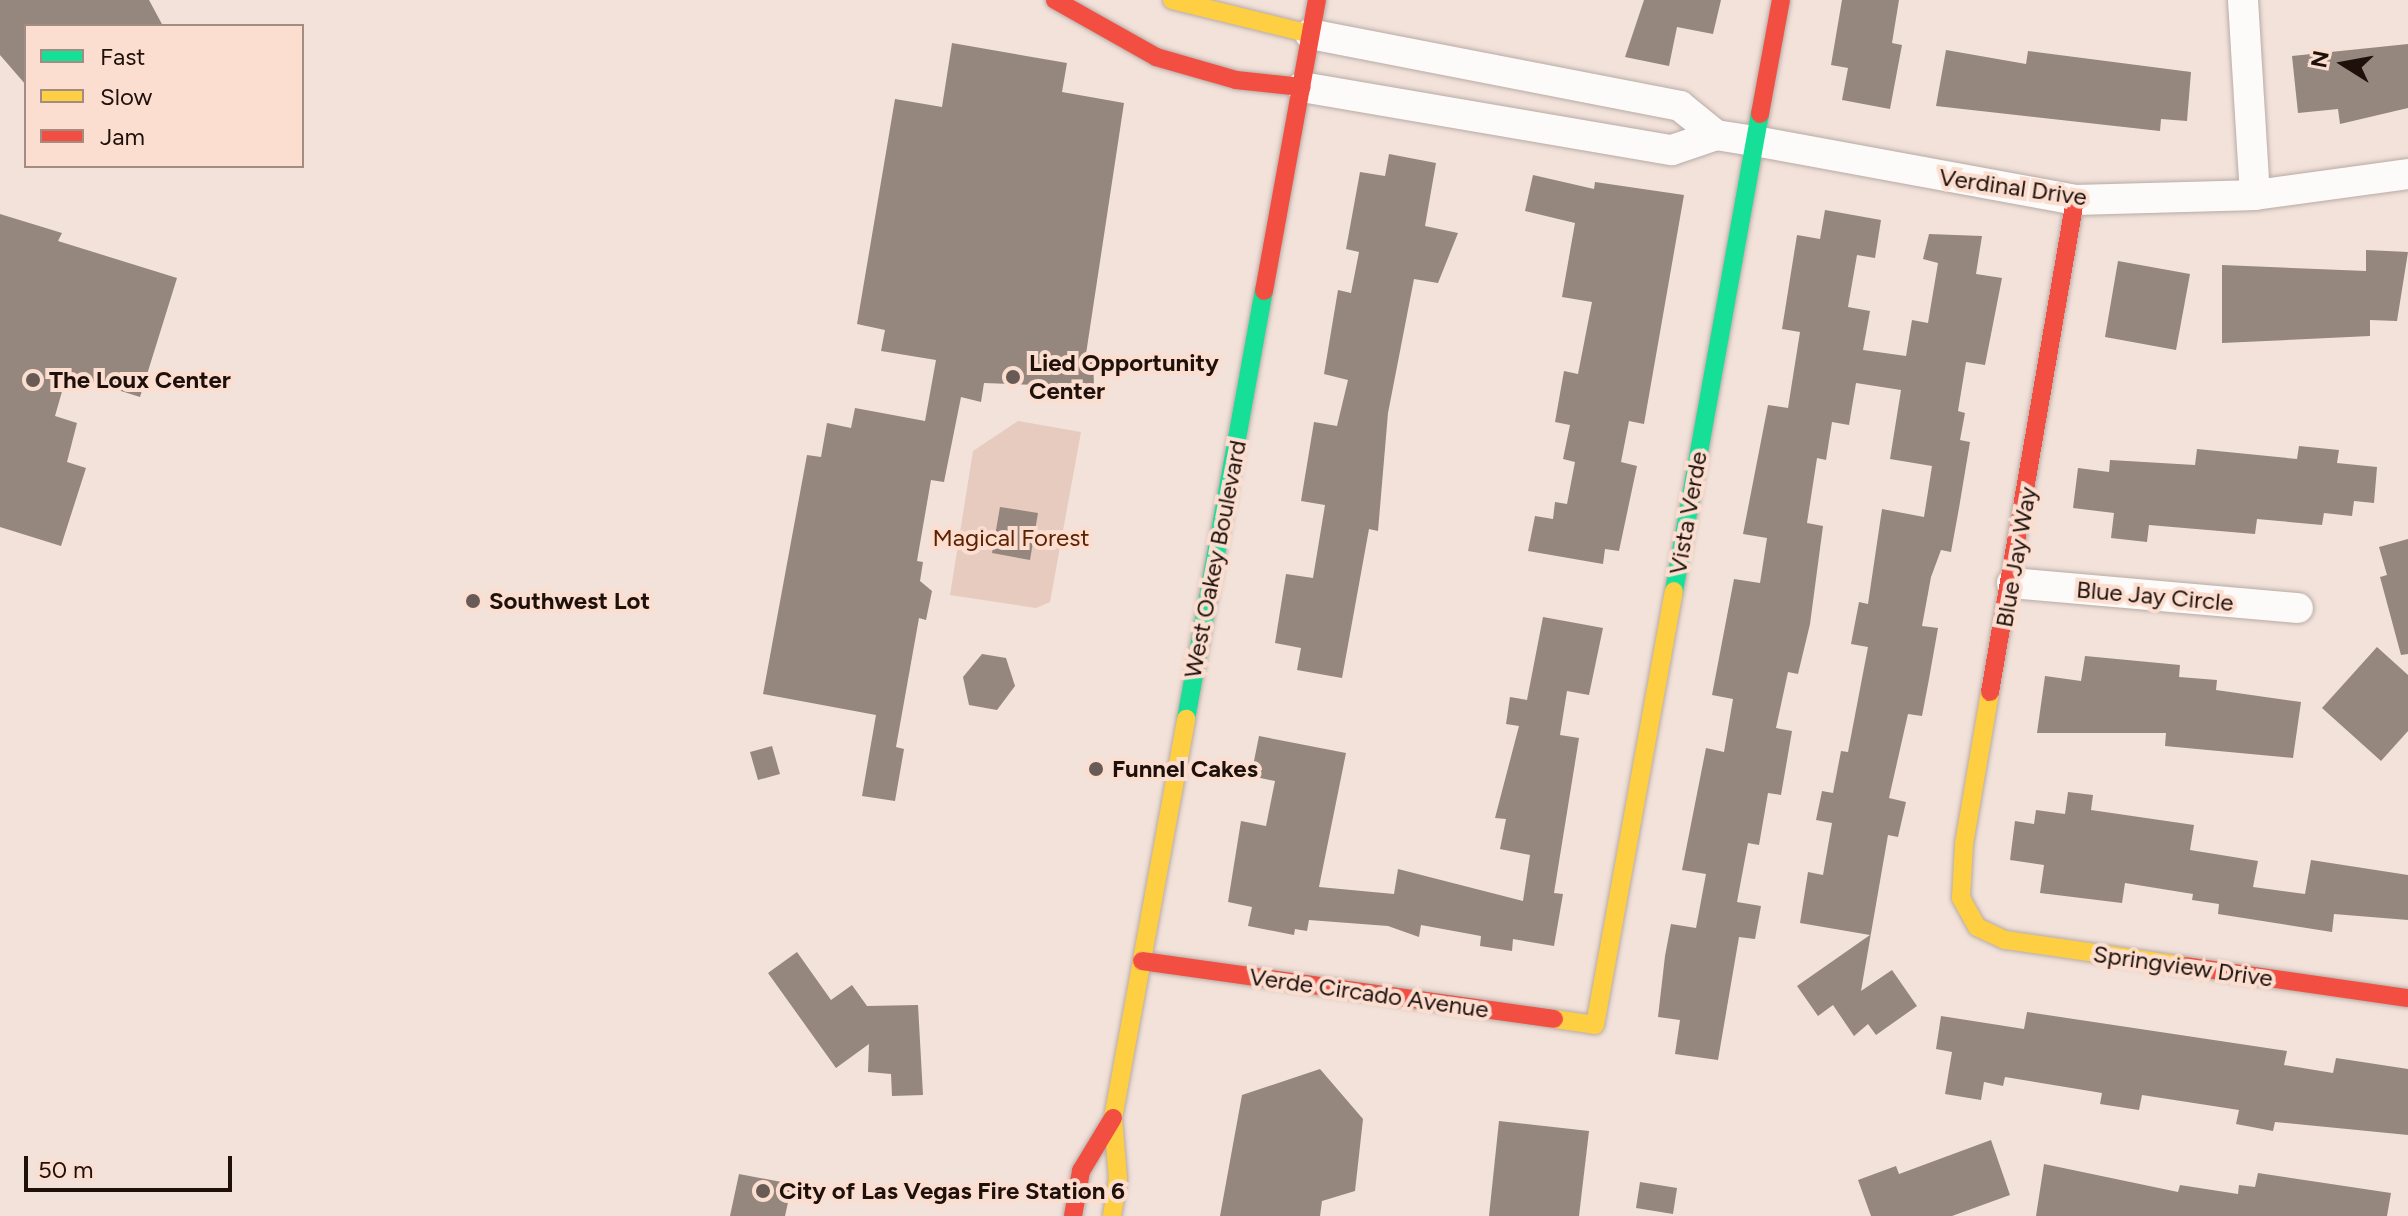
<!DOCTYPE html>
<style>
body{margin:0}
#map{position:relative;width:2408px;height:1216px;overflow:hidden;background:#f2e2da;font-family:Figtree,sans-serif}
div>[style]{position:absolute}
.green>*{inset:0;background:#e7cbbe}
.building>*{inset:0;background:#95867e}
.roads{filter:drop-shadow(0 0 2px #b8aba5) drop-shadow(0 0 2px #b8aba5)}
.street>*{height:30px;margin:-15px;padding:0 15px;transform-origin:15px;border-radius:15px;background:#fdfbf9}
.fast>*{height:18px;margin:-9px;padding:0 9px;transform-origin:9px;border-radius:9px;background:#16e098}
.slow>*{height:18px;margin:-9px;padding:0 9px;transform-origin:9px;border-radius:9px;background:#ffcf43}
.jam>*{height:18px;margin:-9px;padding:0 9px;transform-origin:9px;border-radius:9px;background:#f24e42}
.dots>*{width:22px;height:22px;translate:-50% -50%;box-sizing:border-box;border:4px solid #fcded0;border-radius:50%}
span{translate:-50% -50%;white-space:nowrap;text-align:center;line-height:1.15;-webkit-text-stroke:8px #fcded0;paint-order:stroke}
.street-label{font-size:24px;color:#1e110c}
.poi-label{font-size:24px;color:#1e110c;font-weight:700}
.left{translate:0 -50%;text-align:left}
.park-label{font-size:24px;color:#5d2100}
.legend{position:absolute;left:24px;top:24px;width:280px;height:144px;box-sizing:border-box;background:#fcded0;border:2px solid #a38c82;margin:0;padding:10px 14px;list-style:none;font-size:24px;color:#1e110c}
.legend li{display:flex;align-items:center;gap:16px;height:40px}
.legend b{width:40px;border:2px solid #a38c82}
.north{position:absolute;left:2304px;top:24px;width:80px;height:80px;-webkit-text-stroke:6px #fcded0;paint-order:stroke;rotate:281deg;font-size:22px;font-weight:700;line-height:32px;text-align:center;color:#1e110c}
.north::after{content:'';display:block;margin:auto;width:28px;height:36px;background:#1e110c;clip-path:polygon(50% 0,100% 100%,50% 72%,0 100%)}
.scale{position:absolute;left:24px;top:1156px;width:208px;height:36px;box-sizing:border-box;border:4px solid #1e110c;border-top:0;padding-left:10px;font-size:24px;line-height:28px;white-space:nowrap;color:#1e110c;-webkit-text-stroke:6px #fcded0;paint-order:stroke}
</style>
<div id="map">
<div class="green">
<div style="clip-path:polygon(1018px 421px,1081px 432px,1050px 602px,1036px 608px,950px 595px,973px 451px)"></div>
</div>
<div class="building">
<div style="clip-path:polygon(0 0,149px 0,163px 26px,26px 26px,26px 85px,0 55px)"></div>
<div style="clip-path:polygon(1644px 0,1721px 0,1713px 34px,1677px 27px,1669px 66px,1625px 57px)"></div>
<div style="clip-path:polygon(1842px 0,1899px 0,1892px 43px,1902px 45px,1890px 109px,1842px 100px,1848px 68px,1831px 65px)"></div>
<div style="clip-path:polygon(952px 43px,1067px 63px,1062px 92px,1124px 103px,1086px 354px,1093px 354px,1094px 387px,984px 383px,981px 402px,961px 397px,944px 482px,931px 480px,917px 561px,923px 562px,920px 581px,932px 591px,926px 620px,919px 618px,896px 747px,904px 749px,895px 801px,862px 796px,876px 715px,763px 694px,807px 455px,821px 457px,827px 423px,851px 428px,855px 408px,925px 421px,936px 360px,881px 351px,885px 330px,857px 324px,895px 99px,942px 107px)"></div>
<div style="clip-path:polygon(2408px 44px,2408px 108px,2340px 124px,2338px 109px,2298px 113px,2292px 56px)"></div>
<div style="clip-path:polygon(1946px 50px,2026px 64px,2028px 51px,2191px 72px,2187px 121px,2161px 119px,2160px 131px,1936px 106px)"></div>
<div style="clip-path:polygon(1389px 154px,1436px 163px,1425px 226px,1458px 233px,1438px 283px,1414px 279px,1388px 413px,1378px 531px,1369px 529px,1342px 678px,1297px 670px,1301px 648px,1275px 643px,1286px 574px,1313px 578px,1325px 505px,1301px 501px,1314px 422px,1337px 426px,1348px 380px,1324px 374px,1338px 290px,1351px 293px,1359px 252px,1346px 249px,1360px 172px,1385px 176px)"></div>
<div style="clip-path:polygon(1533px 175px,1594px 189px,1595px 182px,1684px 195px,1644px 424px,1629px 421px,1621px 462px,1637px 466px,1619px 551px,1605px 549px,1603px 564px,1528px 551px,1535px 516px,1553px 519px,1555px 502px,1567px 504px,1575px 462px,1563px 459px,1570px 425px,1555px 422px,1564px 371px,1578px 374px,1592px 302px,1562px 297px,1575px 223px,1525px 211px)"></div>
<div style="clip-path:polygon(1825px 210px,1881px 220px,1875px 258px,1857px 255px,1848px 307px,1870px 311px,1863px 350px,1906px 356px,1912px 320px,1928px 323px,1938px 263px,1923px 259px,1929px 234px,1982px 236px,1976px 274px,2002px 278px,1985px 365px,1966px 362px,1958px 411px,1965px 413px,1960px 440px,1970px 442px,1959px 508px,1951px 552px,1941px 550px,1931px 577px,1922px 626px,1938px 628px,1929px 679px,1922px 716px,1908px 714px,1889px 798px,1906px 802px,1898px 837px,1888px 835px,1861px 991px,1892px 970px,1917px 1006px,1876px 1035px,1868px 1024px,1854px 1036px,1833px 1005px,1818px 1016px,1797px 986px,1870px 935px,1800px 923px,1808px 872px,1823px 875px,1832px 823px,1816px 820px,1822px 791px,1833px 793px,1841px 751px,1848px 752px,1868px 647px,1851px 644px,1859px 602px,1868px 604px,1882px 509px,1924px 517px,1932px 466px,1890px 459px,1901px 390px,1856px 383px,1849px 425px,1832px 422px,1826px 460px,1817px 458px,1807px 523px,1823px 526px,1810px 624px,1798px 674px,1788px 672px,1776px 728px,1792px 731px,1781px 795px,1768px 793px,1759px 845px,1748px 843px,1737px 902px,1761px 906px,1755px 939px,1739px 937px,1718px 1060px,1675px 1054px,1680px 1020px,1658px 1017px,1665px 956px,1671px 924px,1696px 928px,1706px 874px,1682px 870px,1706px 748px,1724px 752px,1733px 699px,1712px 695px,1734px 579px,1760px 583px,1767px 538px,1743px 534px,1768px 405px,1788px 408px,1800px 332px,1782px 329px,1797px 235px,1820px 239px)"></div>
<div style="clip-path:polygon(0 214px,62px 233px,58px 241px,177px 278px,140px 397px,67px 374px,55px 416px,77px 423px,67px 462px,86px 468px,61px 546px,0 527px)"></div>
<div style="clip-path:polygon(2366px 250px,2408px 252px,2397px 321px,2370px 320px,2370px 336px,2222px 343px,2222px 265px,2366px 271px)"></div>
<div style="clip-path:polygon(2118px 261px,2190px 274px,2176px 350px,2105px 337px)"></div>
<div style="clip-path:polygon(2299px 446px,2339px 450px,2337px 463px,2377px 467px,2374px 503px,2354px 501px,2352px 516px,2324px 513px,2322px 525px,2257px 519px,2255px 534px,2149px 525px,2147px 542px,2111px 538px,2114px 513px,2073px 508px,2078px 468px,2109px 472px,2110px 460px,2195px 465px,2197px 449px,2297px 459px)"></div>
<div style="clip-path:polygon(1000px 507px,1038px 513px,1030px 560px,992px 553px)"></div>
<div style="clip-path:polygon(2408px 539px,2408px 654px,2401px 655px,2380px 577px,2387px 575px,2379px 547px)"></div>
<div style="clip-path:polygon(1543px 617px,1603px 628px,1589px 695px,1567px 691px,1560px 735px,1579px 738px,1554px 893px,1563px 894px,1554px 946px,1513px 939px,1512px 951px,1480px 946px,1481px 936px,1421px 925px,1419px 937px,1388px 926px,1309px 920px,1307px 931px,1295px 929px,1294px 935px,1248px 926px,1252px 907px,1228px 902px,1241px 821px,1266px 826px,1275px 781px,1251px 776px,1259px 736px,1346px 753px,1319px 887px,1394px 894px,1398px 869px,1523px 901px,1530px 855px,1500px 849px,1506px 819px,1495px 818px,1519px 726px,1506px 724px,1510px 697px,1527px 700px)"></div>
<div style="clip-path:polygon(2377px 647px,2408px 675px,2408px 731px,2381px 761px,2322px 708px)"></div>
<div style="clip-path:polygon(982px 654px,1006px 658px,1015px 686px,997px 710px,969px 705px,963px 677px)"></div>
<div style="clip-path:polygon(2085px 656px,2180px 665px,2179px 677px,2217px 680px,2216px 690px,2301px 702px,2293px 758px,2165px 746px,2166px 733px,2037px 733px,2045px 676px,2081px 681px)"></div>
<div style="clip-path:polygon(772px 746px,780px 774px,758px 780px,750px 752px)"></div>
<div style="clip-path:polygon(2068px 792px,2093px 795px,2091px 810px,2194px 825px,2190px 850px,2258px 861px,2253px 887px,2305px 894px,2311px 860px,2408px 875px,2408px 920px,2334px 914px,2332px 932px,2218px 914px,2219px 904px,2192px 900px,2193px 894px,2125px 883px,2122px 903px,2040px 893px,2044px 865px,2010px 860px,2015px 821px,2034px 824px,2036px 810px,2065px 814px)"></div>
<div style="clip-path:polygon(797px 952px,831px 1000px,852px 985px,867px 1006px,918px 1005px,923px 1095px,892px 1096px,891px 1074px,868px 1072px,869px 1044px,836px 1068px,768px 973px)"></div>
<div style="clip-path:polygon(2027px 1012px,2287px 1051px,2284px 1065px,2333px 1073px,2336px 1058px,2408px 1069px,2408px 1135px,2275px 1122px,2273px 1131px,2236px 1124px,2239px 1110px,2142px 1095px,2139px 1110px,2100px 1104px,2102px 1093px,2005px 1077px,2003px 1086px,1984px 1082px,1981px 1100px,1945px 1094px,1952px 1052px,1936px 1049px,1941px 1016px,2024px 1029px)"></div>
<div style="clip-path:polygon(1320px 1069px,1363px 1119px,1355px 1191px,1322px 1201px,1320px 1216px,1220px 1216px,1242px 1095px)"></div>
<div style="clip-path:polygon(1499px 1121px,1589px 1131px,1579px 1216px,1489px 1216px)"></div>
<div style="clip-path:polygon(1991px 1140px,2010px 1195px,1952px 1216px,1871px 1216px,1858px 1180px,1896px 1166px,1899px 1174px)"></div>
<div style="clip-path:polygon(2044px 1164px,2178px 1192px,2180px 1185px,2238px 1194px,2239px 1185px,2255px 1187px,2258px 1173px,2391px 1193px,2387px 1216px,2036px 1216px)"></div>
<div style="clip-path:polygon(739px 1174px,792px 1184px,785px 1216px,730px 1216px)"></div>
<div style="clip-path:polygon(1640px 1182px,1677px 1188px,1673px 1214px,1636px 1208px)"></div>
</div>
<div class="roads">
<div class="street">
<div style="left:2243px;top:0;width:195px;rotate:86.5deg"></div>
<div style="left:1310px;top:34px;width:377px;rotate:11deg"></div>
<div style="left:1680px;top:106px;width:46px;rotate:38.9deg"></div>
<div style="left:1302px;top:87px;width:375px;rotate:9.7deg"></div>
<div style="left:1672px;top:150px;width:46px;rotate:-18.8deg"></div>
<div style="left:1716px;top:135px;width:39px;rotate:9deg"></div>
<div style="left:1755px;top:141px;width:325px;rotate:10.4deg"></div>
<div style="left:2075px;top:200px;width:180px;rotate:-1.6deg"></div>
<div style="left:2255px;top:195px;width:154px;rotate:-7.8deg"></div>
<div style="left:2012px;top:583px;width:287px;rotate:5deg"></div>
</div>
<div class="fast">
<div style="left:1674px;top:591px;width:485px;rotate:-79.8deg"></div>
<div style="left:1186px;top:719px;width:435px;rotate:-79.7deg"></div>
</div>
<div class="slow">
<div style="left:1172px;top:0;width:142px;rotate:13.8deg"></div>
<div style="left:1990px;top:692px;width:154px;rotate:99.7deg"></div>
<div style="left:1964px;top:844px;width:54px;rotate:93.2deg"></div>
<div style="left:1961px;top:898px;width:33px;rotate:61deg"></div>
<div style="left:1977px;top:927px;width:31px;rotate:25deg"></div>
<div style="left:2005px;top:940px;width:182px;rotate:8.2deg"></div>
<div style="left:1554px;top:1019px;width:41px;rotate:8.3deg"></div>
<div style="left:1595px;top:1025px;width:441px;rotate:-79.7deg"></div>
<div style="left:1112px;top:1216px;width:37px;rotate:-81deg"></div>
<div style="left:1118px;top:1179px;width:61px;rotate:-94.7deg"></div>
<div style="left:1113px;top:1118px;width:406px;rotate:-79.6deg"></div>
</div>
<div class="jam">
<div style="left:1055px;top:0;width:116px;rotate:29.4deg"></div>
<div style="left:1156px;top:57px;width:83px;rotate:16deg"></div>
<div style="left:1236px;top:80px;width:66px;rotate:6.1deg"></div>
<div style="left:1760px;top:114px;width:116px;rotate:-79.6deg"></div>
<div style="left:1264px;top:291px;width:296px;rotate:-79.7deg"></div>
<div style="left:1990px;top:692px;width:499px;rotate:-80.2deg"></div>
<div style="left:1142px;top:961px;width:416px;rotate:8deg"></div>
<div style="left:2185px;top:966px;width:225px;rotate:8.2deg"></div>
<div style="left:1073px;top:1216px;width:46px;rotate:-79.9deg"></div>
<div style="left:1081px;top:1171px;width:62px;rotate:-58.9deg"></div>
</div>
</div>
<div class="dots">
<div style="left:1013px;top:377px;background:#685a54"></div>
<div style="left:33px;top:380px;background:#685a54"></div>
<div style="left:473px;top:601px;background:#685a54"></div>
<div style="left:1096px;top:769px;background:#685a54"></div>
<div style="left:763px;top:1191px;background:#685a54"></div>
</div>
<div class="street-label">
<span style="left:2013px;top:187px;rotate:8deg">Verdinal Drive</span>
<span style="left:1688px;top:513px;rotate:-80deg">Vista Verde</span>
<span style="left:2016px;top:557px;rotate:-80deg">Blue Jay Way</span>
<span style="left:1215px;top:559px;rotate:-79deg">West Oakey Boulevard</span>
<span style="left:2155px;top:596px;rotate:5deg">Blue Jay Circle</span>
<span style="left:2183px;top:966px;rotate:8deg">Springview Drive</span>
<span style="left:1369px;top:993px;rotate:8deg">Verde Circado Avenue</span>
</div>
<div class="poi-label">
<span class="left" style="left:1029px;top:377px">Lied Opportunity<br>Center</span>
<span class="left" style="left:49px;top:380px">The Loux Center</span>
<span class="left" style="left:489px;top:601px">Southwest Lot</span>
<span class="left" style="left:1112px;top:769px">Funnel Cakes</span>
<span class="left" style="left:779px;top:1191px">City of Las Vegas Fire Station 6</span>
</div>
<div class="park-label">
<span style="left:1011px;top:538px">Magical Forest</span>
</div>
<ul class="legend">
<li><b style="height:10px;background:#16e098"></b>Fast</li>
<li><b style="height:10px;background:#ffcf43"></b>Slow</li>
<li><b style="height:10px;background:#f24e42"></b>Jam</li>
</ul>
<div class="north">N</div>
<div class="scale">50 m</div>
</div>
